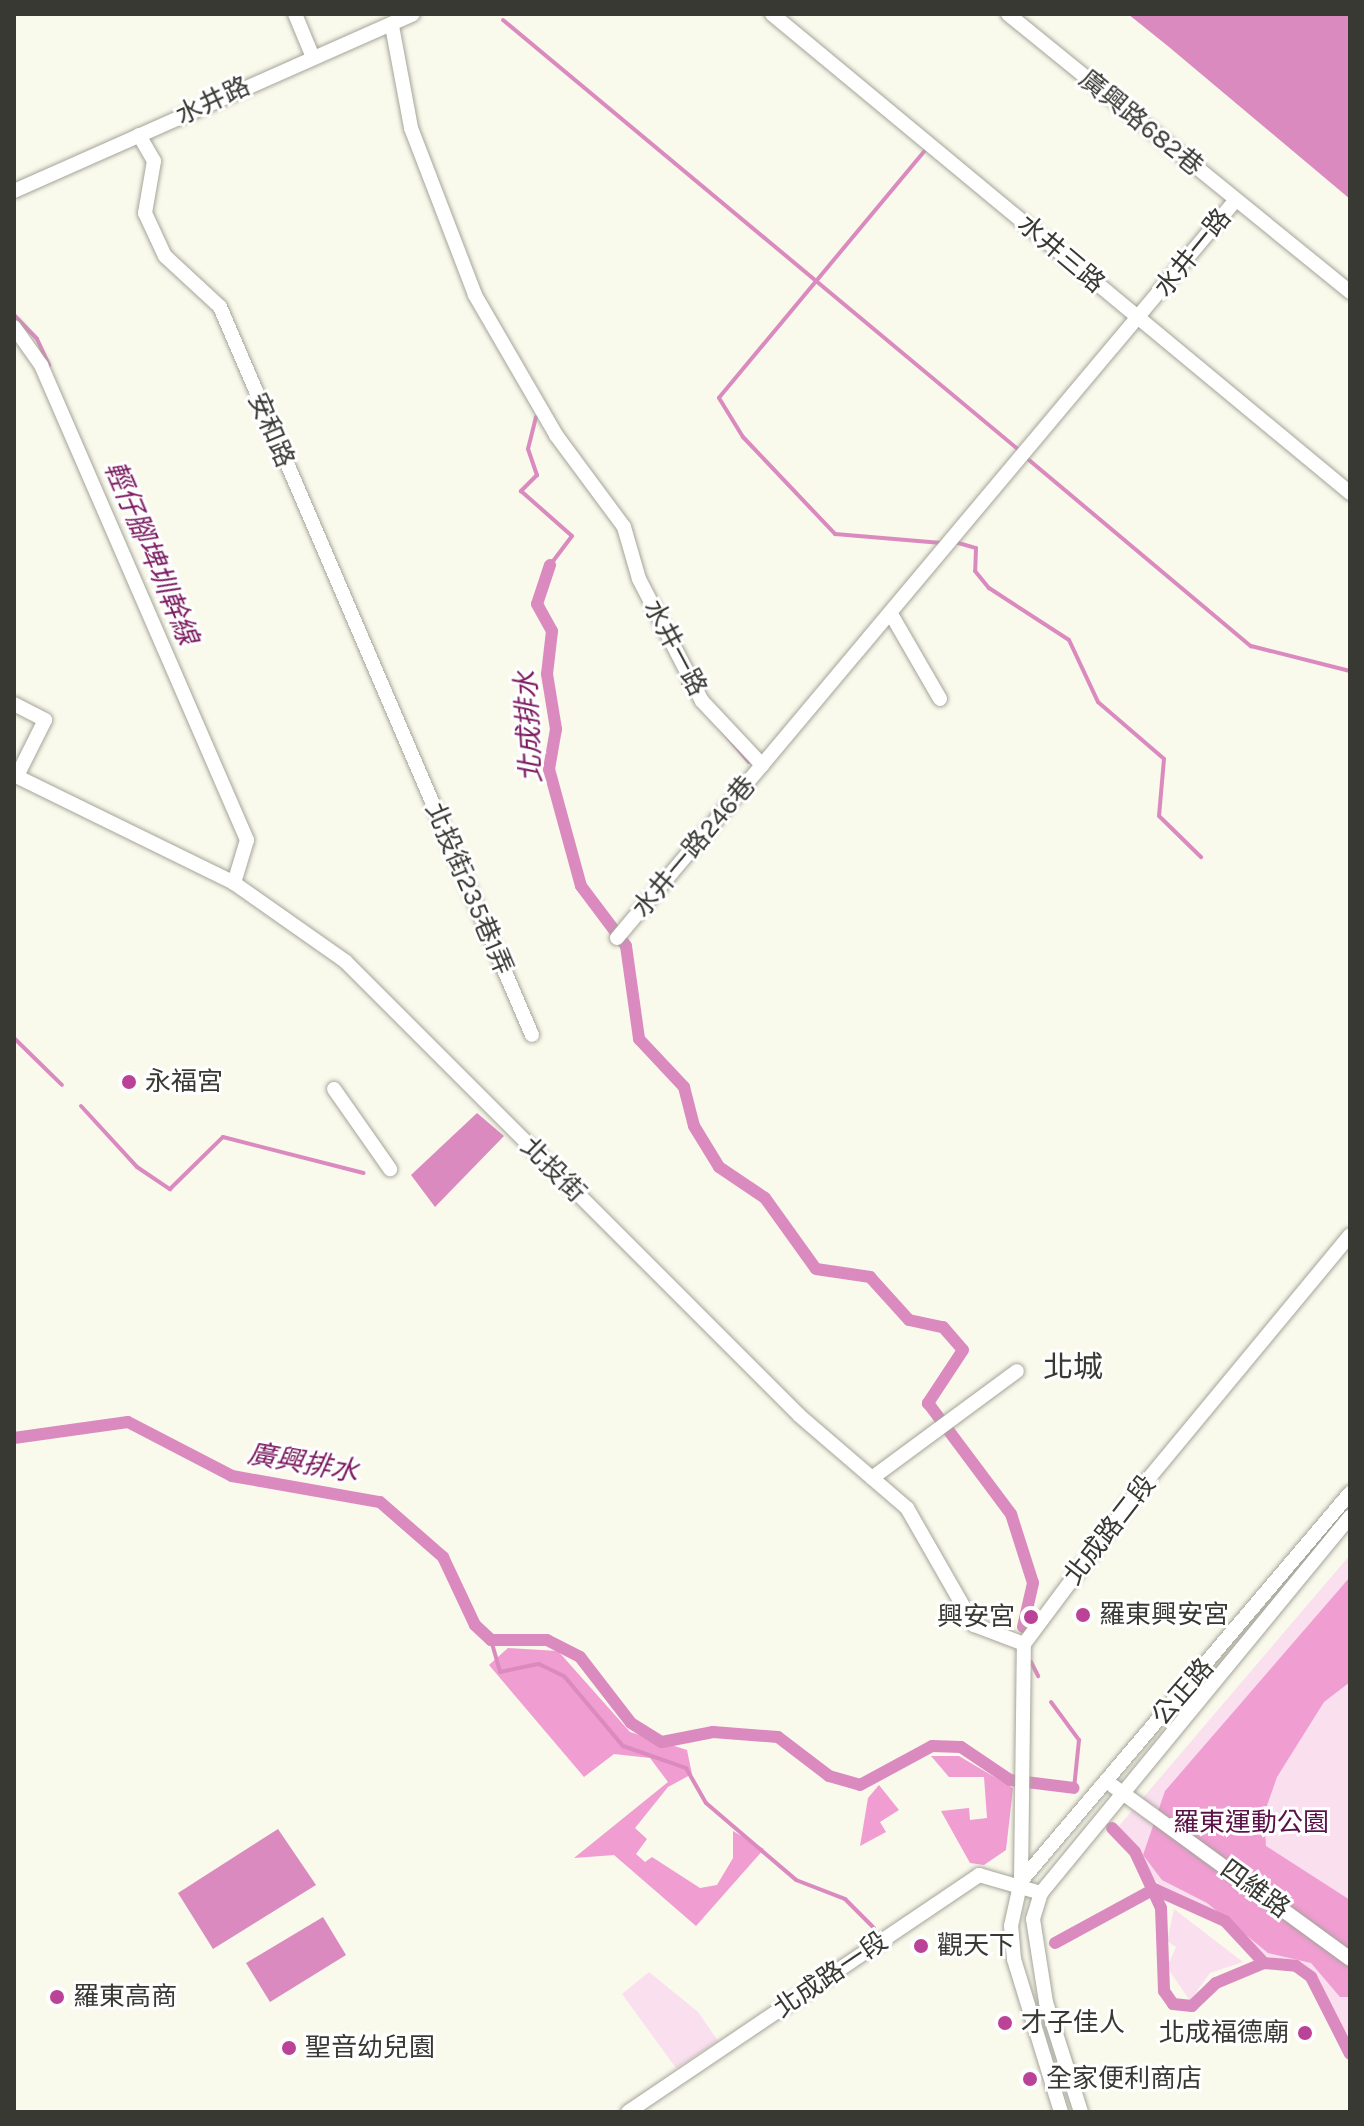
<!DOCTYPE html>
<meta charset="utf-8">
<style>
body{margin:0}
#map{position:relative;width:1364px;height:2126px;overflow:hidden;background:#f9f9ec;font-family:Karla,"Noto Sans TC",sans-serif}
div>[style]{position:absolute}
.green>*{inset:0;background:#fadfef}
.forest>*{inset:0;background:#f09dd2}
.water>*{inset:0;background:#db8abf}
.stream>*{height:4px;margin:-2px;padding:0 2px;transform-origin:2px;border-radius:2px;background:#db8abf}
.canal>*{height:12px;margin:-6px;padding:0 6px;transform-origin:6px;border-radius:6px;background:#db8abf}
.roads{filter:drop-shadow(0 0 2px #a5a499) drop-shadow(0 0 2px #a5a499)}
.minor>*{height:14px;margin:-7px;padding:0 7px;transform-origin:7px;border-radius:7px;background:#fff}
.dots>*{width:22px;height:22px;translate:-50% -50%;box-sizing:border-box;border:4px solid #fff;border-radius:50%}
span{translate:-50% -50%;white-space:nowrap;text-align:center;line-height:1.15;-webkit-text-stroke:6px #fff;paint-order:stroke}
.street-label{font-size:26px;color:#393934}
.poi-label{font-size:26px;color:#393934}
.left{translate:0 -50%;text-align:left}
.right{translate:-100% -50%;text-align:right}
.park-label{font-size:26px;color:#5b1347}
.water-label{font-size:28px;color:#7b1c61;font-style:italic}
.quarter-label{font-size:30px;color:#393934}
.frame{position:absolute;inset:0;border:16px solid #393934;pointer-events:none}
</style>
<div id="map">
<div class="green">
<div style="clip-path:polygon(1350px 1555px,1350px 2043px,1304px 1964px,1264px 1956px,1208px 1910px,1165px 1894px,1119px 1826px)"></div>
<div style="clip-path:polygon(1174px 1909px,1243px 1962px,1210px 1973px,1190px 2001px,1167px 1967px,1176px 1947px,1167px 1941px)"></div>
<div style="clip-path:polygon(649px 1972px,698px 2012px,718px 2041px,676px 2068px,622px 1994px)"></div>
</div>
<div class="forest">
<div style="clip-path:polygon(1350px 1577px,1350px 1682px,1324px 1702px,1277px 1777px,1264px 1814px,1266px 1846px,1350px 1900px,1350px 1997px,1340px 1997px,1311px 1963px,1268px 1953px,1207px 1903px,1162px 1880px,1143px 1855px,1165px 1791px)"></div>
<div style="clip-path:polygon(508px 1648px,558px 1651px,630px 1732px,687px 1750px,692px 1774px,668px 1787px,635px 1828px,647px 1839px,636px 1854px,645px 1862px,652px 1857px,700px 1888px,717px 1885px,733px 1858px,733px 1831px,764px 1849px,696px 1926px,614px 1855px,574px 1858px,668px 1782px,650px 1758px,614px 1754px,584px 1777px,489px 1665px)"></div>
<div style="clip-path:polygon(931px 1756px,959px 1756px,1013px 1788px,1006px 1850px,984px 1865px,970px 1863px,941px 1811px,969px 1808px,970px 1820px,987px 1818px,984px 1777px,949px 1777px)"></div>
<div style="clip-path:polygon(879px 1785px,899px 1810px,880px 1822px,886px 1832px,860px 1846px,868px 1798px)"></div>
</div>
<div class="water">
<div style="clip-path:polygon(1128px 14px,1350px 14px,1350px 199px,1169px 47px)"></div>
<div style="clip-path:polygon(477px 1113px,504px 1136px,435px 1207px,411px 1175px)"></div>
<div style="clip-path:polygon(278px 1829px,316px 1885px,213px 1949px,178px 1893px)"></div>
<div style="clip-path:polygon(323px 1917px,346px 1955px,270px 2002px,246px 1963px)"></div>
</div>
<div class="stream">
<div style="left:503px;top:20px;width:672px;rotate:39.81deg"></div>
<div style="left:927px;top:148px;width:325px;rotate:129.8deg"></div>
<div style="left:719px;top:398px;width:46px;rotate:58.4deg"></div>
<div style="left:743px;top:437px;width:134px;rotate:46.5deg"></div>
<div style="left:835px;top:534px;width:107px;rotate:4.8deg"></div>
<div style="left:14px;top:315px;width:33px;rotate:46deg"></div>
<div style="left:37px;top:339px;width:29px;rotate:65deg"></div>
<div style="left:536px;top:417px;width:33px;rotate:104deg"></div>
<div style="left:528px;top:449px;width:28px;rotate:71deg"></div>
<div style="left:537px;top:475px;width:23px;rotate:135deg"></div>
<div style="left:521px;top:491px;width:68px;rotate:41.4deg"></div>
<div style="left:572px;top:536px;width:36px;rotate:127deg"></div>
<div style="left:1029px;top:460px;width:290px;rotate:40deg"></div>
<div style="left:1251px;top:646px;width:102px;rotate:14.2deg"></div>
<div style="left:955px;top:542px;width:22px;rotate:16deg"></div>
<div style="left:976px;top:548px;width:23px;rotate:92deg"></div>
<div style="left:975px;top:571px;width:22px;rotate:51deg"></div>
<div style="left:989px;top:588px;width:95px;rotate:33deg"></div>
<div style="left:1069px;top:640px;width:68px;rotate:64.9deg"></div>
<div style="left:1098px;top:702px;width:87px;rotate:40.8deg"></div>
<div style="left:1164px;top:759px;width:57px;rotate:95deg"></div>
<div style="left:1159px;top:816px;width:59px;rotate:44.3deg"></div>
<div style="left:683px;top:684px;width:102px;rotate:49.8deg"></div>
<div style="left:14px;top:1038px;width:67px;rotate:44.4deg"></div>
<div style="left:81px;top:1106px;width:83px;rotate:47.4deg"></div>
<div style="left:137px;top:1167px;width:40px;rotate:34deg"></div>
<div style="left:170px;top:1189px;width:74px;rotate:-44.5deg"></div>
<div style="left:223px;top:1137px;width:145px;rotate:14.4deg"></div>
<div style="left:491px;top:1640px;width:33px;rotate:74deg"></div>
<div style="left:500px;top:1672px;width:40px;rotate:-12deg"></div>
<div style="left:539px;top:1664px;width:28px;rotate:26deg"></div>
<div style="left:564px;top:1676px;width:92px;rotate:49.9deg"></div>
<div style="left:623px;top:1746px;width:67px;rotate:19.2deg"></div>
<div style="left:686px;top:1768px;width:40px;rotate:60.3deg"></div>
<div style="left:706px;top:1803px;width:118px;rotate:40.5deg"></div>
<div style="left:796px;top:1880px;width:53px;rotate:21.2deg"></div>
<div style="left:845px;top:1899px;width:41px;rotate:45deg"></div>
<div style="left:1031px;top:1662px;width:16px;rotate:63deg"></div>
<div style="left:1051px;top:1702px;width:47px;rotate:53.6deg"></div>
<div style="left:1079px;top:1740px;width:48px;rotate:95.9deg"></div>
</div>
<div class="canal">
<div style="left:550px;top:565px;width:41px;rotate:108.4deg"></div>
<div style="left:537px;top:604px;width:31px;rotate:61deg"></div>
<div style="left:552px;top:631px;width:43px;rotate:96.6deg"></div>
<div style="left:547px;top:674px;width:56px;rotate:80.7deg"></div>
<div style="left:556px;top:729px;width:41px;rotate:99.9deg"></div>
<div style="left:549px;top:769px;width:121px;rotate:74.7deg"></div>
<div style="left:581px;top:886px;width:75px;rotate:53.1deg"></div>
<div style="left:626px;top:946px;width:94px;rotate:82deg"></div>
<div style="left:639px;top:1039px;width:66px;rotate:46.8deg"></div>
<div style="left:684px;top:1087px;width:40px;rotate:75.6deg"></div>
<div style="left:694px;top:1126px;width:48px;rotate:58.6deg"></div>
<div style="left:719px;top:1167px;width:55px;rotate:34deg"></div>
<div style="left:765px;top:1198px;width:87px;rotate:54.3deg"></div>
<div style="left:816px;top:1269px;width:55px;rotate:8.4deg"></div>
<div style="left:870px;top:1277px;width:58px;rotate:47.8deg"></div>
<div style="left:909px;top:1320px;width:35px;rotate:12deg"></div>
<div style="left:943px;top:1327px;width:30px;rotate:49deg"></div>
<div style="left:963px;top:1350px;width:64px;rotate:123.4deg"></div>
<div style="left:928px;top:1403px;width:139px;rotate:53.2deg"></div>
<div style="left:1011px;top:1514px;width:72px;rotate:72.3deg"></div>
<div style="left:1033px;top:1583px;width:45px;rotate:102.8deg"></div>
<div style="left:14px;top:1438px;width:115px;rotate:-8deg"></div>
<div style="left:128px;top:1422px;width:117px;rotate:27.4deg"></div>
<div style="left:232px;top:1476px;width:150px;rotate:10deg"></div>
<div style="left:380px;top:1502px;width:84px;rotate:41.1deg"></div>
<div style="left:443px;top:1557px;width:75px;rotate:64.8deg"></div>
<div style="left:475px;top:1625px;width:22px;rotate:43deg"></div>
<div style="left:491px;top:1640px;width:56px"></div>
<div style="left:547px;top:1640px;width:37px;rotate:27deg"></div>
<div style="left:580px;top:1657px;width:83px;rotate:52.3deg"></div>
<div style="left:631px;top:1723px;width:36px;rotate:32deg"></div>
<div style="left:662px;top:1742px;width:52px;rotate:-11.1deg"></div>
<div style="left:713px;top:1732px;width:65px;rotate:4.4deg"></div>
<div style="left:778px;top:1737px;width:64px;rotate:37.4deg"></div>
<div style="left:829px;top:1776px;width:32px;rotate:16deg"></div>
<div style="left:860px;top:1785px;width:82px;rotate:-28.4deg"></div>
<div style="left:932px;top:1746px;width:29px;rotate:2deg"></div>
<div style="left:961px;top:1747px;width:59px;rotate:34deg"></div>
<div style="left:1010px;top:1780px;width:64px;rotate:7.1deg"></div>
<div style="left:1112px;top:1828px;width:33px;rotate:46deg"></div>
<div style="left:1135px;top:1852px;width:62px;rotate:65.1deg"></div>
<div style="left:1161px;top:1908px;width:83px;rotate:87.9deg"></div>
<div style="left:1164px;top:1991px;width:16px;rotate:55deg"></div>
<div style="left:1173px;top:2004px;width:19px;rotate:6deg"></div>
<div style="left:1192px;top:2006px;width:33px;rotate:-44deg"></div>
<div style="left:1216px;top:1983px;width:52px;rotate:-22.6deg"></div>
<div style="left:1264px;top:1963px;width:32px;rotate:5deg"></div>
<div style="left:1296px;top:1966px;width:19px;rotate:36deg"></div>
<div style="left:1311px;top:1977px;width:86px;rotate:63.1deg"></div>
<div style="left:1055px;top:1943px;width:113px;rotate:-28.6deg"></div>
<div style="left:1154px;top:1889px;width:78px;rotate:24.3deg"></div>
<div style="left:1225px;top:1921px;width:57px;rotate:47.1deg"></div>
</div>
<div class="roads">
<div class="minor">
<div style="left:295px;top:14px;width:44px;rotate:67.5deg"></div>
<div style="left:772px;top:14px;width:751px;rotate:39.65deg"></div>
<div style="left:1008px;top:14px;width:441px;rotate:39.1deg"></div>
<div style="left:392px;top:26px;width:104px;rotate:79.4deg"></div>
<div style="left:411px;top:128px;width:179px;rotate:69deg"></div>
<div style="left:475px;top:295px;width:162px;rotate:59.9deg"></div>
<div style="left:556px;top:435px;width:114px;rotate:53.5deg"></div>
<div style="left:624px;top:527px;width:54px;rotate:73.9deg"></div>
<div style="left:639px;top:579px;width:137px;rotate:62.7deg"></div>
<div style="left:702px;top:701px;width:88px;rotate:46.8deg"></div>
<div style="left:139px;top:135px;width:30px;rotate:60deg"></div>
<div style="left:154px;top:161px;width:53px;rotate:99.8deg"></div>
<div style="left:145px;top:213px;width:47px;rotate:65.1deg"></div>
<div style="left:165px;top:256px;width:75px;rotate:42.8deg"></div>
<div style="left:220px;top:307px;width:792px;rotate:66.8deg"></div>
<div style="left:14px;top:191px;width:436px;rotate:-23.9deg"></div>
<div style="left:14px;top:327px;width:47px;rotate:54.6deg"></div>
<div style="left:41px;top:365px;width:518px;rotate:66.55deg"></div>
<div style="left:247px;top:840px;width:45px;rotate:106.8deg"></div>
<div style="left:891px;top:614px;width:98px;rotate:60deg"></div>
<div style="left:14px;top:704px;width:35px;rotate:27deg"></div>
<div style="left:45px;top:720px;width:58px;rotate:116.6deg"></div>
<div style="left:14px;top:775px;width:245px;rotate:26.1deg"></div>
<div style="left:234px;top:883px;width:136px;rotate:35.1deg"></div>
<div style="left:345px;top:961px;width:643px;rotate:45deg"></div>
<div style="left:800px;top:1416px;width:141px;rotate:40.7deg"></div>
<div style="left:907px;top:1508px;width:135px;rotate:60.2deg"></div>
<div style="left:974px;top:1625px;width:53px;rotate:20.8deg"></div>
<div style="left:617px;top:938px;width:962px;rotate:-50.02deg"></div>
<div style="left:334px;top:1089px;width:98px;rotate:55deg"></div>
<div style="left:872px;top:1478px;width:180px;rotate:-36.4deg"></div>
<div style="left:1113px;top:1786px;width:293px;rotate:36.1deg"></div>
<div style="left:1021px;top:1881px;width:237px;rotate:-89.3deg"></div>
<div style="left:1024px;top:1644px;width:186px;rotate:-53.3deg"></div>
<div style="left:1135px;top:1495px;width:337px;rotate:-50.4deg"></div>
<div style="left:628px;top:2112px;width:424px;rotate:-34deg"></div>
<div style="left:979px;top:1875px;width:65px;rotate:16.2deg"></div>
<div style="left:1061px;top:2112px;width:160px;rotate:-107.1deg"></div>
<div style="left:1014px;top:1959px;width:33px;rotate:-95deg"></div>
<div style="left:1011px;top:1926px;width:46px;rotate:-77.5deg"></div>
<div style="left:1021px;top:1881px;width:509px;rotate:-49.7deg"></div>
<div style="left:1081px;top:2112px;width:115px;rotate:-107.7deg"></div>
<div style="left:1046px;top:2002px;width:84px;rotate:-98.9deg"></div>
<div style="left:1033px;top:1919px;width:27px;rotate:-73deg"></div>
<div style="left:1041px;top:1893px;width:487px;rotate:-50.6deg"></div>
</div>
</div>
<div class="dots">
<div style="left:129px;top:1082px;background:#ba4297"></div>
<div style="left:1083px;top:1615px;background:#ba4297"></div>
<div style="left:1031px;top:1617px;background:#ba4297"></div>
<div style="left:921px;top:1946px;background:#ba4297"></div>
<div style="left:57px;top:1997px;background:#ba4297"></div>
<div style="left:1005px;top:2023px;background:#ba4297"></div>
<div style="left:1305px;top:2033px;background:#ba4297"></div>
<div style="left:289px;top:2048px;background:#ba4297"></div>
<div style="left:1030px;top:2079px;background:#ba4297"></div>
</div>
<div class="street-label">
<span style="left:213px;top:101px;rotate:-25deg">水井路</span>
<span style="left:1141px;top:123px;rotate:39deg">廣興路682巷</span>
<span style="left:1193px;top:253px;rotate:-51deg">水井一路</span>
<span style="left:1061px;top:254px;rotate:40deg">水井三路</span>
<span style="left:271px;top:430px;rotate:67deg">安和路</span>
<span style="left:675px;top:648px;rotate:62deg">水井一路</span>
<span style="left:694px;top:847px;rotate:-50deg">水井一路246巷</span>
<span style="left:469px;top:889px;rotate:67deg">北投街235巷1弄</span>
<span style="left:553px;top:1170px;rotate:45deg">北投街</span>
<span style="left:1110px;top:1530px;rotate:-52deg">北成路二段</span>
<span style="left:1183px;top:1692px;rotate:-49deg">公正路</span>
<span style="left:1255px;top:1889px;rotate:36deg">四維路</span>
<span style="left:831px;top:1975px;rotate:-34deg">北成路一段</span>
</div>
<div class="poi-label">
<span class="left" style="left:145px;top:1082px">永福宮</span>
<span class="left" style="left:1099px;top:1615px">羅東興安宮</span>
<span class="right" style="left:1015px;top:1617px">興安宮</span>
<span class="left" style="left:937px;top:1946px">觀天下</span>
<span class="left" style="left:73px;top:1997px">羅東高商</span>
<span class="left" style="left:1021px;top:2023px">才子佳人</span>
<span class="right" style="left:1289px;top:2033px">北成福德廟</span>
<span class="left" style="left:305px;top:2048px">聖音幼兒園</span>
<span class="left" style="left:1046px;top:2079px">全家便利商店</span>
</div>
<div class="park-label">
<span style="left:1251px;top:1823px">羅東運動公園</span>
</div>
<div class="water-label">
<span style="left:151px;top:553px;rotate:67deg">輕仔腳埤圳幹線</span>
<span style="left:529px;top:727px;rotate:-93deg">北成排水</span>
<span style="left:303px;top:1463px;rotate:10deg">廣興排水</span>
</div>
<div class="quarter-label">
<span style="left:1073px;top:1367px">北城</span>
</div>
<div class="frame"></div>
</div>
